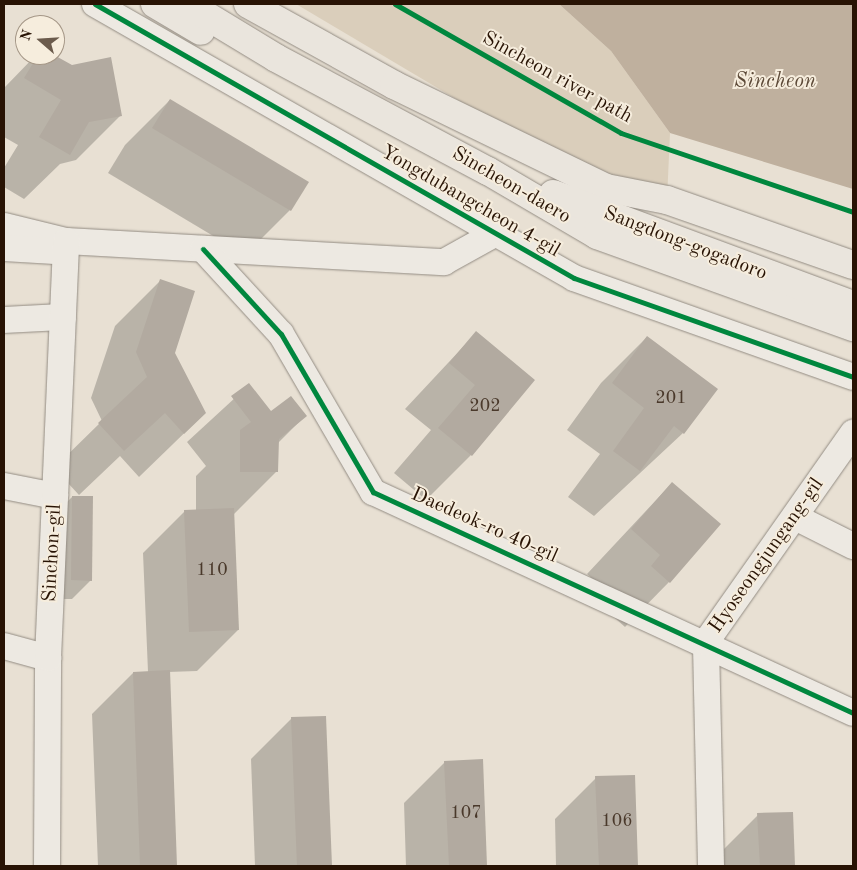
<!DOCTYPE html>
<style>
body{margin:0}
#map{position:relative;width:857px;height:870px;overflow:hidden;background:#e8e0d3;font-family:"Old Standard TT",serif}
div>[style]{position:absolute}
.green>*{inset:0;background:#dacebb}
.water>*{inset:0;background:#bfb09e}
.shadow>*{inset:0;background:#0003}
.building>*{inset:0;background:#b2aaa0}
.roads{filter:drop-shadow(0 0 1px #938c83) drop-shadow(0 0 1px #938c83)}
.minor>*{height:26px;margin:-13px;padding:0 13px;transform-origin:13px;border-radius:13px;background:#ede9e2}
.highway>*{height:28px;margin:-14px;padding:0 14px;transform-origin:14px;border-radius:14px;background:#eae5dd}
.cycleway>*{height:5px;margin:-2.5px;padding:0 2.5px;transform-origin:2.5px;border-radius:2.5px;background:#00873e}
span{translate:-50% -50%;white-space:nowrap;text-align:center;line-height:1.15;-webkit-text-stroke:4px #f6eddd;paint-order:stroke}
.number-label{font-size:18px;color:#4a392b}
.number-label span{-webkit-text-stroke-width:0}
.street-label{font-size:20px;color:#281304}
.water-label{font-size:21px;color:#5d4a38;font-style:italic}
.frame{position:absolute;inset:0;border:5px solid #281304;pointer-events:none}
.north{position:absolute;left:15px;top:15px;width:50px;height:50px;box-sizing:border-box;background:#f6eddd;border:1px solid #a49686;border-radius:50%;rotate:289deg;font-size:14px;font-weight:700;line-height:20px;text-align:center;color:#281304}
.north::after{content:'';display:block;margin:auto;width:18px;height:22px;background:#6b5b4c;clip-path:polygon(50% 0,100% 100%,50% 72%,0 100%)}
</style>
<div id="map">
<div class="green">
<div style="clip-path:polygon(296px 4px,559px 4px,611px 51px,670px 133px,667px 200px,606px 188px)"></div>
</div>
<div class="water">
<div style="clip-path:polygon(559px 4px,853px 4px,853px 189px,670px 133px,611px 51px)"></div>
</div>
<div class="shadow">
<div style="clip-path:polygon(36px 55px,52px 55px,121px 115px,76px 160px,60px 164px,24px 199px,4px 187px,4px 168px,18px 145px,4px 137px,4px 88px)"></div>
<div style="clip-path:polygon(170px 100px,290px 210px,245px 255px,108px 173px,125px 145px)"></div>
<div style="clip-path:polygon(160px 281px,173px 353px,205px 413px,139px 477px,120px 456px,79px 495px,54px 468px,102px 421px,91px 398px,115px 326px)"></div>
<div style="clip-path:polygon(476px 333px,533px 381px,471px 455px,426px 500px,394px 473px,431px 430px,405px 409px)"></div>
<div style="clip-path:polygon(647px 337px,683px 433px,594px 516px,568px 497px,600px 454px,567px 430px,601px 383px)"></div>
<div style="clip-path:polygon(249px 385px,271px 413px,305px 416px,277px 444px,277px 471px,233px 515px,238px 630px,197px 671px,168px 672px,176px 866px,98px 866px,92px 714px,133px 673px,148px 672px,143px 553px,185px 511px,196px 511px,196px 476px,206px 466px,187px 442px)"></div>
<div style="clip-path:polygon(672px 483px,669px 582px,625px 627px,607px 611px,616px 600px,587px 574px)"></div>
<div style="clip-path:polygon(72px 497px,91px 580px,72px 599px,52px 599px,53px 516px)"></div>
<div style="clip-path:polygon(325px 717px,331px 866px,255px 866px,251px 759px,292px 718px)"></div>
<div style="clip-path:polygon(482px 761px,486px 866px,406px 866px,404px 803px,445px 762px)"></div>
<div style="clip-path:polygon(633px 776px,637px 866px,556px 866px,555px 819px,596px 778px)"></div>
<div style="clip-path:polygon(792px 813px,794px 866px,717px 866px,717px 856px,758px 815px)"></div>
</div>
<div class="building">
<div style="clip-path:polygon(38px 55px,54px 55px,72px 65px,111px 57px,122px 116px,89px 122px,70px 155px,39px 137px,61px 100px,24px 78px)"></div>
<div style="clip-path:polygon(170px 99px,309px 182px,291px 211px,152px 128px)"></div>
<div style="clip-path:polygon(160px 279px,195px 291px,175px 353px,206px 413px,184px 434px,165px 413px,124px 451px,98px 423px,147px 377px,136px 352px)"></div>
<div style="clip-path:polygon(476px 331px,535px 380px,472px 456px,438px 428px,475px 385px,449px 363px)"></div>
<div style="clip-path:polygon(647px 336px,718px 389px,684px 434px,674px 426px,640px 471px,613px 451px,644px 408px,612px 383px)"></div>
<div style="clip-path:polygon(249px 383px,271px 411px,291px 396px,307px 416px,279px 439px,278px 472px,240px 472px,240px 430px,251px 422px,231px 396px)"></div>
<div style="clip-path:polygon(672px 482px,721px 524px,670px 583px,651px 566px,660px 555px,631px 529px)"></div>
<div style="clip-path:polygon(72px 496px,93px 496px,92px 581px,71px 580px)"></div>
<div style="clip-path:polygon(234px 508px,239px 630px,189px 632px,184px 510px)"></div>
<div style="clip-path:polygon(170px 670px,177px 866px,140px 866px,133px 672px)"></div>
<div style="clip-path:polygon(326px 716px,332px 866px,297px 866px,291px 717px)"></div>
<div style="clip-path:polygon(483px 759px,487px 866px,449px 866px,444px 761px)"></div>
<div style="clip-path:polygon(635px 775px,638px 866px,599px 866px,595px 776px)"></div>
<div style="clip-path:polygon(793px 812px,795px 866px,760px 866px,757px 813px)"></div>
</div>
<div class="roads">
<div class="minor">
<div style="left:95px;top:4px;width:552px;rotate:29.77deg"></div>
<div style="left:574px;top:278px;width:296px;rotate:19.5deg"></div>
<div style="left:4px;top:226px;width:64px;rotate:13.6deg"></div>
<div style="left:66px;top:241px;width:379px;rotate:3.2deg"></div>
<div style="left:444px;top:262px;width:60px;rotate:-29.1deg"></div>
<div style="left:4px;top:248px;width:51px;rotate:3.4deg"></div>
<div style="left:203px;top:249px;width:115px;rotate:47.5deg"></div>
<div style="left:281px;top:334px;width:183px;rotate:59.8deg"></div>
<div style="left:373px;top:492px;width:528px;rotate:24.72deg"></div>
<div style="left:4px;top:320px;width:59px;rotate:-2.9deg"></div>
<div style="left:4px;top:486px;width:52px;rotate:11.1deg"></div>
<div style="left:795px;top:517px;width:65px;rotate:26.6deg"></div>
<div style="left:4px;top:646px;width:46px;rotate:15.3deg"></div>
<div style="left:47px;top:866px;width:208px;rotate:-89.7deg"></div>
<div style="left:48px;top:658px;width:417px;rotate:-87.5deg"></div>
<div style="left:711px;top:866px;width:224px;rotate:-91.3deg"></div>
<div style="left:706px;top:642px;width:256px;rotate:-54.9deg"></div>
</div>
<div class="highway">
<div style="left:155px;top:4px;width:53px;rotate:30.4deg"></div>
<div style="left:187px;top:4px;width:104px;rotate:31.2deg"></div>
<div style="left:276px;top:58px;width:240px;rotate:28.1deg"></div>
<div style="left:488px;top:171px;width:126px;rotate:30.4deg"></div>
<div style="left:597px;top:235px;width:272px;rotate:19.8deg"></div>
<div style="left:248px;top:4px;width:167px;rotate:29deg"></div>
<div style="left:394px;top:85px;width:236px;rotate:25.9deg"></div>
<div style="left:606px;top:188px;width:62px;rotate:11.1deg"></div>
<div style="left:667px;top:200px;width:197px;rotate:19.3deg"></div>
<div style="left:553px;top:194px;width:320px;rotate:20.3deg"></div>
</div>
</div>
<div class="cycleway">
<div style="left:95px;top:4px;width:552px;rotate:29.77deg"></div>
<div style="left:574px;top:278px;width:296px;rotate:19.5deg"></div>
<div style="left:395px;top:4px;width:260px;rotate:29.7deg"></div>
<div style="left:621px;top:133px;width:245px;rotate:18.8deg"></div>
<div style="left:203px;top:249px;width:115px;rotate:47.5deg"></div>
<div style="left:281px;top:334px;width:183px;rotate:59.8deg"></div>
<div style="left:373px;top:492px;width:528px;rotate:24.72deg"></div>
</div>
<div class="number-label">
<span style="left:671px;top:398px">201</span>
<span style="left:485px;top:406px">202</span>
<span style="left:212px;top:570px">110</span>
<span style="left:466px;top:813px">107</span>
<span style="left:617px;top:821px">106</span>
</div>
<div class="street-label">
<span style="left:557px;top:78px;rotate:29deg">Sincheon river path</span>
<span style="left:511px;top:186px;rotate:30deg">Sincheon-daero</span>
<span style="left:470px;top:202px;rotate:30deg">Yongdubangcheon 4-gil</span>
<span style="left:685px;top:244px;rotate:21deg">Sangdong-gogadoro</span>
<span style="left:484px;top:526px;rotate:24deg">Daedeok-ro 40-gil</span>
<span style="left:53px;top:553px;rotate:-87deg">Sinchon-gil</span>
<span style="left:767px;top:556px;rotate:-55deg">Hyoseongjungang-gil</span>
</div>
<div class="water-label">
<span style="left:775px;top:82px">Sincheon</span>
</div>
<div class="frame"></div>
<div class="north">N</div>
</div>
